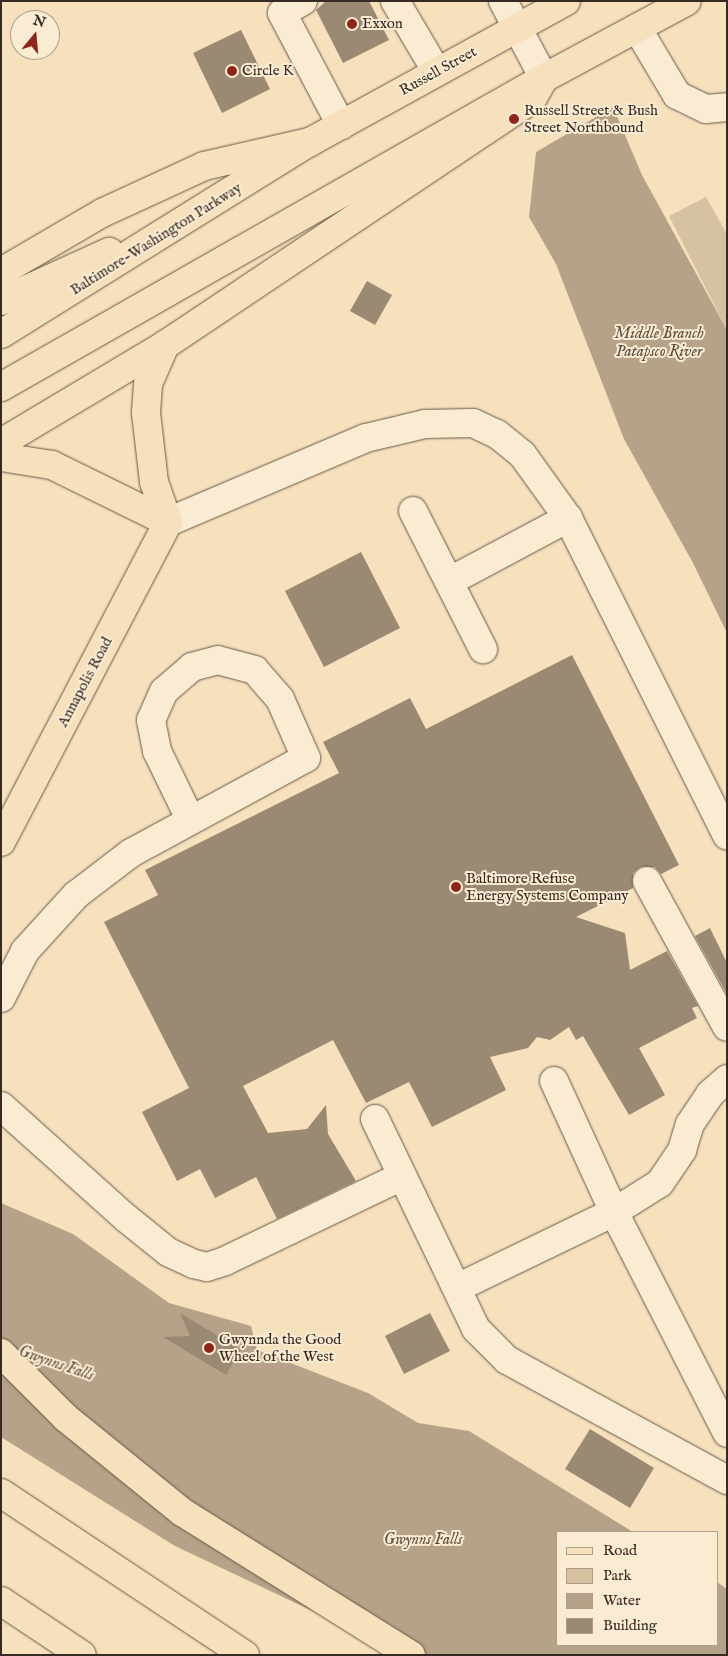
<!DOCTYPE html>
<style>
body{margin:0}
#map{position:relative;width:728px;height:1656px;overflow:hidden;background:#f7e0bc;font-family:"IM FELL English",serif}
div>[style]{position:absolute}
.green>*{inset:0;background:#d6c1a2}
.water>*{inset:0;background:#b5a288}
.pier>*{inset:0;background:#f7e0bc}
.building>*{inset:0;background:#9a8973}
.roads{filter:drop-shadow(0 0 1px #665849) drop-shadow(0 0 1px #665849)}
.minor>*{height:28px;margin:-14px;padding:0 14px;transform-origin:14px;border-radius:14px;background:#faebd3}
.major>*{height:28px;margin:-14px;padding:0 14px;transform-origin:14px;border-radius:14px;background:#f7e0bc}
.highway>*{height:28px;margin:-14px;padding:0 14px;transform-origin:14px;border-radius:14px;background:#f7e0bc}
.dots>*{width:14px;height:14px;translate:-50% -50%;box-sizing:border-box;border:2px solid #faebd3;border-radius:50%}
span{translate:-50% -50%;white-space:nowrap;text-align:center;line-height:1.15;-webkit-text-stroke:4px #faebd3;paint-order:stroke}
.poi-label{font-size:15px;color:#362b23}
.left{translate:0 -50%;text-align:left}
.street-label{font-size:15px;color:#362b23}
.water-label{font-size:16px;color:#5c4f41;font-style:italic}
.frame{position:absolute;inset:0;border:2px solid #362b23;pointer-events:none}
.legend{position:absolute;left:556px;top:1531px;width:162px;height:115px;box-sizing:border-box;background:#faebd3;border:1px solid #ac9e8d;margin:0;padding:6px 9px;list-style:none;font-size:15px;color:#362b23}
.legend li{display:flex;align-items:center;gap:10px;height:25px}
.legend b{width:25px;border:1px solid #ac9e8d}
.north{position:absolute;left:10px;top:10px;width:50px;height:50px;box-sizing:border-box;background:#faebd3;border:1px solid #ac9e8d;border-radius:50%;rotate:17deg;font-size:14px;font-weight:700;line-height:20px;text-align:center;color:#362b23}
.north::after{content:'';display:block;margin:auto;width:18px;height:22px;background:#8f2418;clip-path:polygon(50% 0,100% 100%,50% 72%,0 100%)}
</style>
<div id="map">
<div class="green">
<div style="clip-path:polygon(706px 197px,727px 234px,727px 330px,669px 216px)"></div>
</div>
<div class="water">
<div style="clip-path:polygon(613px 107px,642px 175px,727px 330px,727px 633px,693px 563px,624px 439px,556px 264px,529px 217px,536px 152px)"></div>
<div style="clip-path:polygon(1px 1203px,73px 1234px,169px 1303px,251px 1326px,257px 1350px,368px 1393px,418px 1423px,469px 1431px,633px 1532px,557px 1532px,557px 1645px,717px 1645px,717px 1582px,727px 1589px,727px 1655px,390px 1655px,338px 1623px,175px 1546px,1px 1450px)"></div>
</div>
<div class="pier">
<div style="clip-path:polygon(1px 1437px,194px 1558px,1px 1453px)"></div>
</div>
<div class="building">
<div style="clip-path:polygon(326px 1px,369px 1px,389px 40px,343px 63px,316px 10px)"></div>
<div style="clip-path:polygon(241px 30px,270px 89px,222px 113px,193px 53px)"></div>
<div style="clip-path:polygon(367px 281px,392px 295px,375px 325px,350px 311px)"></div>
<div style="clip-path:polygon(361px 552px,400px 628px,324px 667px,285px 591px)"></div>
<div style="clip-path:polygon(572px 655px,679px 865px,661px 874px,655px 867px,640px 867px,633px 873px,633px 888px,576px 917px,625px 933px,630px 970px,667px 951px,698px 1006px,692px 1008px,697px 1018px,639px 1048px,665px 1095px,629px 1115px,583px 1036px,576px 1040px,569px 1027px,550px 1040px,537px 1037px,528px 1048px,490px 1057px,506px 1090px,432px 1127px,409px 1082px,366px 1103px,333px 1040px,243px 1086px,268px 1133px,307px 1129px,326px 1105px,328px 1134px,356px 1181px,277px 1219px,256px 1177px,215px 1198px,200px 1169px,177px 1181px,142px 1112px,189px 1088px,104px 922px,158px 895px,145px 870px,339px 773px,323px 742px,410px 698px,426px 729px)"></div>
<div style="clip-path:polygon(710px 928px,727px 963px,727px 994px,695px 936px)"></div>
<div style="clip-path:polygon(180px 1313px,241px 1350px,226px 1375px,163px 1337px,190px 1336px)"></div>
<div style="clip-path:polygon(430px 1313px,450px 1351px,404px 1374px,385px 1336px)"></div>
<div style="clip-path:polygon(590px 1429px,654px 1468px,630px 1508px,565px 1469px)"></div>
</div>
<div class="roads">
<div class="minor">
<div style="left:303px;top:1px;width:24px;rotate:150deg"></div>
<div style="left:282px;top:13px;width:127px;rotate:62.2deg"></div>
<div style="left:395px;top:1px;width:82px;rotate:59.4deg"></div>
<div style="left:503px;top:1px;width:87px;rotate:62deg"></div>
<div style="left:637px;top:28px;width:78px;rotate:59.2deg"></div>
<div style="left:677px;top:95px;width:32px;rotate:26deg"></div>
<div style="left:706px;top:109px;width:21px;rotate:-5deg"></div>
<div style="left:413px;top:511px;width:155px;rotate:63.1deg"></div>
<div style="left:168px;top:522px;width:215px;rotate:-23deg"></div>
<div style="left:366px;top:438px;width:61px;rotate:-13.3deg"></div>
<div style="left:425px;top:424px;width:48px;rotate:-1.2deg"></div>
<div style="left:473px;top:423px;width:26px;rotate:25deg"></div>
<div style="left:497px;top:434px;width:32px;rotate:39deg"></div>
<div style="left:522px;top:454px;width:79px;rotate:54.3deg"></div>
<div style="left:568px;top:518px;width:355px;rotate:63.4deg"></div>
<div style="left:450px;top:581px;width:134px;rotate:-28.1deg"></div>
<div style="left:647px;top:881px;width:166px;rotate:61.3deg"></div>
<div style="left:1px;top:998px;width:53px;rotate:-62.9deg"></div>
<div style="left:25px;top:951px;width:76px;rotate:-47.7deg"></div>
<div style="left:76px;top:895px;width:69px;rotate:-37.4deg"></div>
<div style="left:131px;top:853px;width:199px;rotate:-28.5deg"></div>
<div style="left:306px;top:758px;width:64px;rotate:-113.8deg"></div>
<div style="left:280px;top:699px;width:38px;rotate:-131deg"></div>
<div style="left:255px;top:670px;width:38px;rotate:-165deg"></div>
<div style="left:218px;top:660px;width:27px;rotate:165deg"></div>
<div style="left:192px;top:667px;width:37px;rotate:139deg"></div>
<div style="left:164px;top:691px;width:32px;rotate:114deg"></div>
<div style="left:151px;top:720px;width:32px;rotate:79deg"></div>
<div style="left:157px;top:751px;width:76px;rotate:64.1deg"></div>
<div style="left:554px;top:1081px;width:144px;rotate:65.4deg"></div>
<div style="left:614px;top:1212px;width:248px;rotate:62.9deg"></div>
<div style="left:1px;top:1106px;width:168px;rotate:41.9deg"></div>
<div style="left:126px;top:1218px;width:54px;rotate:39deg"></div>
<div style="left:168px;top:1252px;width:29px;rotate:25deg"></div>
<div style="left:194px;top:1264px;width:13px;rotate:13deg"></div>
<div style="left:207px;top:1267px;width:19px;rotate:-18deg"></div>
<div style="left:225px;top:1261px;width:194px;rotate:-25.6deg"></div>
<div style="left:375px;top:1119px;width:233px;rotate:64.3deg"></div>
<div style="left:476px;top:1329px;width:44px;rotate:45deg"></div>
<div style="left:507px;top:1360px;width:251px;rotate:28.6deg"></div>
<div style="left:459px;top:1287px;width:172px;rotate:-25.8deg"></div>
<div style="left:614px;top:1212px;width:54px;rotate:-32.2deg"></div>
<div style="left:660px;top:1183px;width:40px;rotate:-56deg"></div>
<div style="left:682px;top:1150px;width:27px;rotate:-73deg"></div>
<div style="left:690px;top:1124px;width:36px;rotate:-56deg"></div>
<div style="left:710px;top:1094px;width:23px;rotate:-41deg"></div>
</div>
<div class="major">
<div style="left:1px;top:272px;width:117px;rotate:-30.3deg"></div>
<div style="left:102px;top:213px;width:112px;rotate:-24.7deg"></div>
<div style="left:204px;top:166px;width:109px;rotate:-12.8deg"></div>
<div style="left:310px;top:142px;width:292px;rotate:-28.8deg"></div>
<div style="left:1px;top:842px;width:361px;rotate:-62.4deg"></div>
<div style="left:168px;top:522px;width:42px;rotate:-109.3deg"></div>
<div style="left:154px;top:482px;width:69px;rotate:-96.6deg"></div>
<div style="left:146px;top:413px;width:29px;rotate:-86deg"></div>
<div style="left:148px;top:384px;width:43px;rotate:-66.4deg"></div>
<div style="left:165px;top:345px;width:442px;rotate:-33.8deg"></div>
<div style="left:532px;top:99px;width:24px;rotate:-60deg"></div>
<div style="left:544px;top:78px;width:162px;rotate:-28.3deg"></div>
</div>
<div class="highway">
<div style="left:1px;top:301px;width:119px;rotate:-24.4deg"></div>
<div style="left:1px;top:334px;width:364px;rotate:-31.9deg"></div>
<div style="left:1px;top:387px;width:625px;rotate:-29.64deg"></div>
<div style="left:1px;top:443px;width:191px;rotate:-30.9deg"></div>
<div style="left:1px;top:457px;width:52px;rotate:8.9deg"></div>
<div style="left:52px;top:465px;width:129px;rotate:26.2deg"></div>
<div style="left:1px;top:1353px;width:92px;rotate:45deg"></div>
<div style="left:66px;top:1418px;width:149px;rotate:39deg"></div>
<div style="left:182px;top:1512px;width:270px;rotate:32deg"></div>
<div style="left:1px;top:1493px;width:293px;rotate:33.6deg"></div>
<div style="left:1px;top:1601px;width:97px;rotate:33.7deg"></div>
</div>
</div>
<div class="dots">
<div style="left:352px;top:24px;background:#8f2418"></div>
<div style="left:232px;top:71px;background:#8f2418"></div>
<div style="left:514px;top:119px;background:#8f2418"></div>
<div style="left:456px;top:887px;background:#8f2418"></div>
<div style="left:209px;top:1348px;background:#8f2418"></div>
</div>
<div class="poi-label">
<span class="left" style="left:362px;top:24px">Exxon</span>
<span class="left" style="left:242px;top:71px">Circle K</span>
<span class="left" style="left:524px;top:119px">Russell Street &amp; Bush<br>Street Northbound</span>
<span class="left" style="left:466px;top:887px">Baltimore Refuse<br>Energy Systems Company</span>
<span class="left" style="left:219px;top:1348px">Gwynnda the Good<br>Wheel of the West</span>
</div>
<div class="street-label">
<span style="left:438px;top:71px;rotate:-29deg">Russell Street</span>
<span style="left:156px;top:239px;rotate:-32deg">Baltimore-Washington Parkway</span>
<span style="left:85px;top:682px;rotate:-62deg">Annapolis Road</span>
</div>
<div class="water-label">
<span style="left:659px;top:343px">Middle Branch<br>Patapsco River</span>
<span style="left:56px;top:1364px;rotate:19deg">Gwynns Falls</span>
<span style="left:423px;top:1540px">Gwynns Falls</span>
</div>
<div class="frame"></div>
<ul class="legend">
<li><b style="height:6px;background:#f7e0bc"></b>Road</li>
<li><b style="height:14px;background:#d6c1a2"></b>Park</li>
<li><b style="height:14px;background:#b5a288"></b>Water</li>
<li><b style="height:14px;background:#9a8973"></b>Building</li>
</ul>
<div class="north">N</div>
</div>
